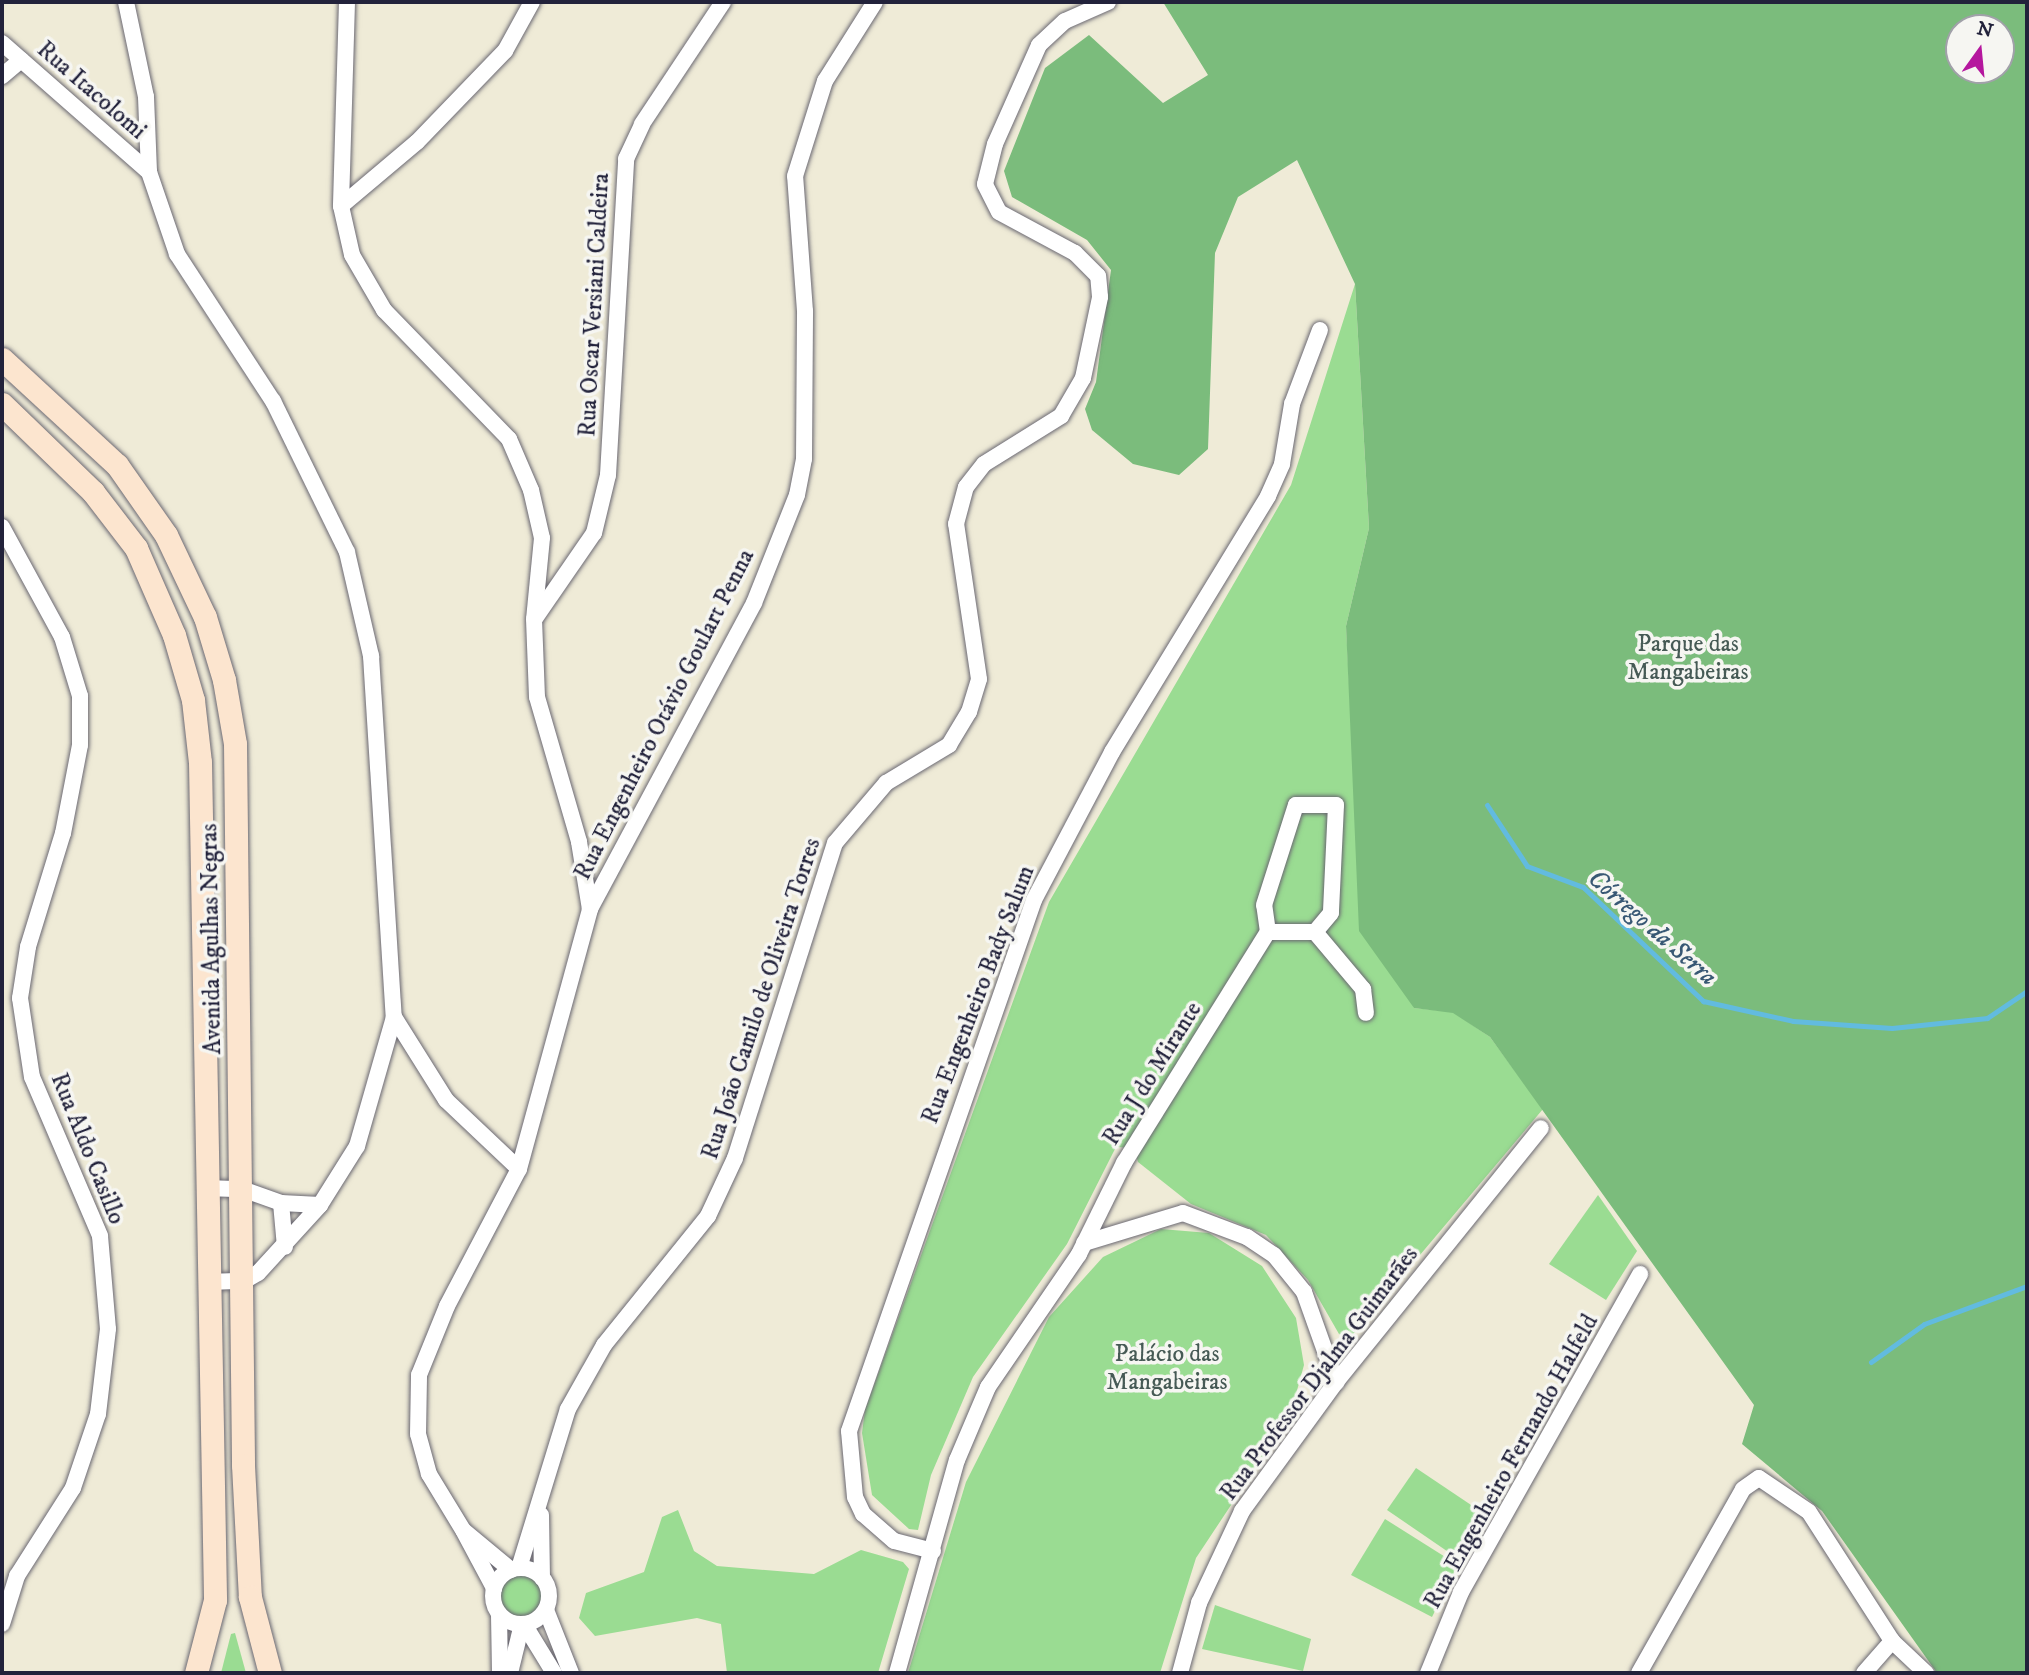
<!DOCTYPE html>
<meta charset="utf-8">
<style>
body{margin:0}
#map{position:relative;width:2029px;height:1675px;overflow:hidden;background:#efebd7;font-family:"IM FELL DW Pica",serif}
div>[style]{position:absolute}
.green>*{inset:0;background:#9adc92}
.round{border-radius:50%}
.forest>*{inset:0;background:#7bbc7c}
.stream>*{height:5px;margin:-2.5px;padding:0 2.5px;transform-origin:2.5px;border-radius:2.5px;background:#62bbdf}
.roads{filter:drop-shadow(0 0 2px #6a6872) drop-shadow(0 0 2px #6a6872)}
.street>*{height:16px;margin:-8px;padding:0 8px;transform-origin:8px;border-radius:8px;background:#fff}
.street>.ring{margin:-8px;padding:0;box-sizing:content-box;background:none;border:16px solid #fff;border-radius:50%}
.secondary>*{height:23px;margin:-11.5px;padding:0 11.5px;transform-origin:11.5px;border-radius:11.5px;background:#fce5cf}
span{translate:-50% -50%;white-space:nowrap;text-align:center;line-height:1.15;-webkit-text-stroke:7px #f6f6f2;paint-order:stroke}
.street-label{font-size:24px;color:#22223b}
.park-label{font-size:24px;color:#465a55}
.water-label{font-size:26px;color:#385874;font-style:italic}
.frame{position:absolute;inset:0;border:4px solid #22223b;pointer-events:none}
.north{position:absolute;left:1945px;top:14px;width:70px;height:70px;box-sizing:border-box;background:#f6f6f2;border:2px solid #a1a1a9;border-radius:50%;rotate:15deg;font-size:19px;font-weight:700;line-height:28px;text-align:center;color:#22223b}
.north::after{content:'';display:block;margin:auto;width:24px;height:32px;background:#b5179e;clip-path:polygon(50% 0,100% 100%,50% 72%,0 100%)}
</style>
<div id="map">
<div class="green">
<div style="clip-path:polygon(1355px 284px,1369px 528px,1346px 626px,1354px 778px,1414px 1008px,1453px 1012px,1490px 1037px,1543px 1109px,1350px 1338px,1339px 1334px,1308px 1280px,1266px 1235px,1191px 1204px,1138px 1162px,1134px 1148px,1116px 1147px,1067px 1244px,973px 1377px,931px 1475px,918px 1530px,909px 1529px,872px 1495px,862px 1433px,865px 1410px,1049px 902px,1291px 485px)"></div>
<div style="clip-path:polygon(1598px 1195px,1637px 1251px,1606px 1300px,1549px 1264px)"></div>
<div style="clip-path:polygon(1161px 1229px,1209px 1233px,1262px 1266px,1296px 1318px,1304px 1365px,1290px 1416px,1196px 1558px,1160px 1673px,908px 1673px,966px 1482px,1049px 1317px,1103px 1257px)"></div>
<div style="clip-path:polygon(1416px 1468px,1486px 1515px,1460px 1560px,1387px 1510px)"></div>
<div style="clip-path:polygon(678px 1510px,694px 1551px,717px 1566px,814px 1574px,861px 1550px,903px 1562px,909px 1569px,878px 1673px,727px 1673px,721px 1624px,697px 1618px,595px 1636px,579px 1618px,586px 1593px,644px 1572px,662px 1517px)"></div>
<div style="clip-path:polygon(1385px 1519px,1458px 1565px,1432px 1617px,1351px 1575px)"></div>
<div class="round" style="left:500px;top:1575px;width:42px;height:42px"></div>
<div style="clip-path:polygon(1215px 1605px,1311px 1639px,1303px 1671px,1202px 1649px)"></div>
<div style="clip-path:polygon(235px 1633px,246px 1673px,221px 1673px,231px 1634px)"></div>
</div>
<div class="forest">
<div style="clip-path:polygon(evenodd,1163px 2px,2027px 2px,2027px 1673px,1937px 1673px,1822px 1511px,1742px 1444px,1754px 1405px,1490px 1037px,1453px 1013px,1414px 1008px,1359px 931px,1346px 626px,1369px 528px,1355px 284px,1297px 160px,1238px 197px,1215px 253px,1208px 449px,1179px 475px,1133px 464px,1092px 430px,1085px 409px,1096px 382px,1111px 270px,1087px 240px,1012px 197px,1004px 171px,1045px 68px,1089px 35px,1163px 103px,1208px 75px,1163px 2px,1959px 28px,2001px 28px,2001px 70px,1959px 70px,1959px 28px)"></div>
</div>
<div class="stream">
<div style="left:1487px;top:805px;width:73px;rotate:56.7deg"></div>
<div style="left:1527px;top:866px;width:60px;rotate:20.6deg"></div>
<div style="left:1583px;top:887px;width:166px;rotate:43.5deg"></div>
<div style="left:1703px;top:1001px;width:92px;rotate:12.5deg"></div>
<div style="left:1793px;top:1021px;width:99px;rotate:4deg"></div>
<div style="left:1892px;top:1028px;width:96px;rotate:-6deg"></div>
<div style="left:1987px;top:1018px;width:48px;rotate:-34deg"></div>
<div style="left:1871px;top:1362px;width:65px;rotate:-35.6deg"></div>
<div style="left:1924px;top:1324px;width:110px;rotate:-20.3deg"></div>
</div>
<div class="roads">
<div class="street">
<div style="left:126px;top:2px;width:97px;rotate:78.1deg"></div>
<div style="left:146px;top:97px;width:75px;rotate:87.7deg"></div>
<div style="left:149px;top:172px;width:87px;rotate:71.1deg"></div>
<div style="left:177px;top:254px;width:176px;rotate:56.9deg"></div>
<div style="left:273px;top:401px;width:168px;rotate:63.9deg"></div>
<div style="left:347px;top:552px;width:107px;rotate:77deg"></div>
<div style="left:371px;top:656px;width:362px;rotate:86.4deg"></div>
<div style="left:394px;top:1017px;width:98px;rotate:57.9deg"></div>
<div style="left:446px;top:1100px;width:100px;rotate:43.4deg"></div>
<div style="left:347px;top:2px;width:204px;rotate:91.7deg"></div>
<div style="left:341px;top:206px;width:50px;rotate:77.3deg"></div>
<div style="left:352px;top:255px;width:64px;rotate:59.8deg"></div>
<div style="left:384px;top:310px;width:180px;rotate:45.9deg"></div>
<div style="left:509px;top:439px;width:56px;rotate:66.7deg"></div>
<div style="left:531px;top:490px;width:49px;rotate:77.1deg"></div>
<div style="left:542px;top:538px;width:81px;rotate:95.6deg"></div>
<div style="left:534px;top:619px;width:78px;rotate:87.8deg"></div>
<div style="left:537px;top:697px;width:151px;rotate:73.8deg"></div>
<div style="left:579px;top:842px;width:68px;rotate:80.7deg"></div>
<div style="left:2px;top:43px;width:196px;rotate:41.3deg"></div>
<div style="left:2px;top:76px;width:25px;rotate:-40deg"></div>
<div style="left:341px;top:206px;width:99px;rotate:-40.1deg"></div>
<div style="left:417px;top:142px;width:127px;rotate:-46deg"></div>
<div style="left:505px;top:51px;width:56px;rotate:-61.1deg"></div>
<div style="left:2px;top:527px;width:125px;rotate:61.4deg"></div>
<div style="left:62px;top:637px;width:62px;rotate:73deg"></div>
<div style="left:80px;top:696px;width:49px;rotate:90deg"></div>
<div style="left:80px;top:745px;width:90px;rotate:100.9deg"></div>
<div style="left:63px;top:833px;width:119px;rotate:107.1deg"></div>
<div style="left:28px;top:947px;width:52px;rotate:98.9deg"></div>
<div style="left:20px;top:998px;width:80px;rotate:81.4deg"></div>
<div style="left:32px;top:1077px;width:173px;rotate:66.8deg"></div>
<div style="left:100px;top:1236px;width:93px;rotate:85.1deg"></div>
<div style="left:108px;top:1329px;width:86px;rotate:96.7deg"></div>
<div style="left:98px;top:1414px;width:78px;rotate:108.7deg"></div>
<div style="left:73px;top:1488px;width:104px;rotate:122.5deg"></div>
<div style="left:17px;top:1576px;width:50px;rotate:107.4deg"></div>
<div style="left:536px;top:617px;width:102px;rotate:-55.4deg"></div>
<div style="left:594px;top:533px;width:60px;rotate:-76.4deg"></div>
<div style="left:608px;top:475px;width:317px;rotate:-86.7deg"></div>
<div style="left:626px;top:159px;width:38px;rotate:-65deg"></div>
<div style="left:642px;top:124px;width:146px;rotate:-56.4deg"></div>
<div style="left:1296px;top:805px;width:40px"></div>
<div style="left:1336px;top:805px;width:108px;rotate:92.7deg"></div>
<div style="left:1331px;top:913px;width:25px;rotate:130deg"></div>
<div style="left:1315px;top:932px;width:47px;rotate:180deg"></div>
<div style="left:1268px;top:932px;width:27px;rotate:-98deg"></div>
<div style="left:1264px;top:905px;width:105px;rotate:-72.3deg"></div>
<div style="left:1315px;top:932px;width:75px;rotate:49.9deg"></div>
<div style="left:1363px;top:989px;width:24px;rotate:83deg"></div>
<div style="left:205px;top:1188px;width:37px;rotate:2deg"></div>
<div style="left:242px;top:1189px;width:41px;rotate:19.7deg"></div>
<div style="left:281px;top:1203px;width:39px;rotate:3deg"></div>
<div style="left:281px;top:1203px;width:44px;rotate:84.8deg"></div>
<div style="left:1084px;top:1243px;width:103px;rotate:-16.9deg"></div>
<div style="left:1183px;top:1213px;width:68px;rotate:20.6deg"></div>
<div style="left:1247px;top:1237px;width:32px;rotate:34deg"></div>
<div style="left:1274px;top:1255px;width:48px;rotate:51deg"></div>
<div style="left:1304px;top:1292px;width:96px;rotate:70.4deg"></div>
<div style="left:207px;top:1282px;width:37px;rotate:-2deg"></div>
<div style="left:244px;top:1281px;width:16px;rotate:-30deg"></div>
<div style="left:258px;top:1273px;width:92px;rotate:-47.6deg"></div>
<div style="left:320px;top:1205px;width:70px;rotate:-57.9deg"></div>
<div style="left:357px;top:1146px;width:134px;rotate:-74deg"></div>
<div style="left:541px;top:1515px;width:63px;rotate:89.1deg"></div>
<div style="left:464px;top:1532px;width:64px;rotate:61.8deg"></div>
<div style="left:933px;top:1551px;width:40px;rotate:-165.6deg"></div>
<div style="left:894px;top:1541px;width:41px;rotate:-138.9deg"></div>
<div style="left:863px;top:1514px;width:19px;rotate:-115deg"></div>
<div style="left:855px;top:1497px;width:66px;rotate:-95.2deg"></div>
<div style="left:849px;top:1431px;width:562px;rotate:-70.79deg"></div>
<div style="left:1034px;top:900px;width:167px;rotate:-62.2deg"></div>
<div style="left:1112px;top:752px;width:300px;rotate:-58.6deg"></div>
<div style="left:1268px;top:496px;width:35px;rotate:-66deg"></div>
<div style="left:1282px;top:464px;width:61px;rotate:-80.5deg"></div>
<div style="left:1292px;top:404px;width:79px;rotate:-69.3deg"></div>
<div class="ring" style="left:493px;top:1568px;width:40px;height:40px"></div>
<div style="left:519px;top:1568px;width:166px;rotate:-72.9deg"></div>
<div style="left:568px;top:1409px;width:73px;rotate:-60.6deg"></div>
<div style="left:604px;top:1345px;width:166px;rotate:-51.1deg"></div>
<div style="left:708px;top:1216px;width:64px;rotate:-65deg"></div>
<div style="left:735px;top:1158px;width:330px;rotate:-72.4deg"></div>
<div style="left:835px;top:843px;width:79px;rotate:-49.6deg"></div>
<div style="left:886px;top:783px;width:74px;rotate:-31.1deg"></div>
<div style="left:949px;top:745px;width:39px;rotate:-59deg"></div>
<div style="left:969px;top:712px;width:34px;rotate:-73deg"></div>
<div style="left:979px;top:679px;width:157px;rotate:-98.4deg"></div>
<div style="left:956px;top:524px;width:38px;rotate:-75deg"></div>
<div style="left:966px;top:487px;width:29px;rotate:-52deg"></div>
<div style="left:984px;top:464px;width:91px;rotate:-31.9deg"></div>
<div style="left:1061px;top:416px;width:44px;rotate:-59.9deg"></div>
<div style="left:1083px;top:378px;width:83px;rotate:-78.1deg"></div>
<div style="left:1100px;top:297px;width:21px;rotate:-95deg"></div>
<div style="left:1098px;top:276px;width:33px;rotate:-135deg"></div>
<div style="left:1075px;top:253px;width:86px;rotate:-151.7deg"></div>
<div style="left:999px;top:212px;width:31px;rotate:-117deg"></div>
<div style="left:985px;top:184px;width:41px;rotate:-76deg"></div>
<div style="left:995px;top:144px;width:108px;rotate:-66deg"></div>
<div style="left:1039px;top:45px;width:35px;rotate:-43deg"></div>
<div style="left:1065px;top:21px;width:47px;rotate:-23.8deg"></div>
<div style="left:511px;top:1570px;width:62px;rotate:-140.2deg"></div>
<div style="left:463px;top:1530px;width:66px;rotate:-121.3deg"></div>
<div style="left:429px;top:1474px;width:41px;rotate:-105.4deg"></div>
<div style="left:418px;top:1434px;width:59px;rotate:-89deg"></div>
<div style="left:419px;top:1375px;width:74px;rotate:-67.9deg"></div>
<div style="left:447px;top:1306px;width:155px;rotate:-62.3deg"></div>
<div style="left:519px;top:1169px;width:270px;rotate:-74.7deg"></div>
<div style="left:590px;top:909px;width:347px;rotate:-61.8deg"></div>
<div style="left:754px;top:603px;width:116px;rotate:-68.3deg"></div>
<div style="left:797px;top:495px;width:37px;rotate:-79deg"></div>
<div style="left:804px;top:459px;width:148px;rotate:-89.6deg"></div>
<div style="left:805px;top:311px;width:135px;rotate:-94.2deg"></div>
<div style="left:795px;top:176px;width:100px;rotate:-72.5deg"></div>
<div style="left:825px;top:81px;width:93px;rotate:-57.7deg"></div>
<div style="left:546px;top:1610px;width:68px;rotate:68.4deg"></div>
<div style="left:499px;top:1615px;width:58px;rotate:89deg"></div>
<div style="left:524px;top:1624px;width:57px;rotate:58.5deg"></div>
<div style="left:510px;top:1673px;width:50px;rotate:-76.2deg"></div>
<div style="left:897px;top:1673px;width:221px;rotate:-74.3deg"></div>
<div style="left:957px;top:1460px;width:79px;rotate:-67deg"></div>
<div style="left:988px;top:1387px;width:161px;rotate:-55.6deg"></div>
<div style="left:1079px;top:1254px;width:102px;rotate:-63.7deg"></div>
<div style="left:1124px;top:1163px;width:272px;rotate:-58.1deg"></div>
<div style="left:1180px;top:1673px;width:73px;rotate:-74.8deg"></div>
<div style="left:1199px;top:1603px;width:102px;rotate:-64.9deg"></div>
<div style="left:1242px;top:1511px;width:160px;rotate:-53.9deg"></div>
<div style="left:1336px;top:1382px;width:326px;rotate:-51.1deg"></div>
<div style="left:1428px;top:1673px;width:87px;rotate:-67.8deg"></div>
<div style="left:1461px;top:1592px;width:365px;rotate:-60.6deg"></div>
<div style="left:1639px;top:1673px;width:211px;rotate:-60.5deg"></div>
<div style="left:1743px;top:1489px;width:19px;rotate:-35deg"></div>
<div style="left:1759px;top:1478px;width:60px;rotate:34.2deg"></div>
<div style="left:1809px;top:1512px;width:153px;rotate:57.2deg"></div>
<div style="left:1892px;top:1641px;width:47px;rotate:43.3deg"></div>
<div style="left:1864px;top:1673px;width:43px;rotate:-48.8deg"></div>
</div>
<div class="secondary">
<div style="left:2px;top:359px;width:156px;rotate:42.7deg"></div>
<div style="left:117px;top:465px;width:85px;rotate:55deg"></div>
<div style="left:166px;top:535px;width:91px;rotate:64.6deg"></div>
<div style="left:205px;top:617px;width:66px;rotate:73.2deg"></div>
<div style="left:224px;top:680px;width:65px;rotate:80.2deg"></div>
<div style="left:235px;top:744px;width:721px;rotate:89.36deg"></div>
<div style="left:243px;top:1465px;width:132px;rotate:87deg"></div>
<div style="left:250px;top:1597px;width:79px;rotate:75.3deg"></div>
<div style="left:2px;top:404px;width:127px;rotate:44deg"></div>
<div style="left:93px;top:492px;width:71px;rotate:52.5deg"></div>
<div style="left:136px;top:548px;width:95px;rotate:66.4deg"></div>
<div style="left:174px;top:635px;width:68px;rotate:73.7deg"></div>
<div style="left:193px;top:700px;width:62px;rotate:83.6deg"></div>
<div style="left:200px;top:762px;width:838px;rotate:88.97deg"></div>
<div style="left:215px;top:1600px;width:75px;rotate:104.6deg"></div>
</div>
</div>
<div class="street-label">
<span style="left:91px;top:91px;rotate:41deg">Rua Itacolomi</span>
<span style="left:595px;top:305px;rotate:-87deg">Rua Oscar Versiani Caldeira</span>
<span style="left:665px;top:715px;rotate:-63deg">Rua Engenheiro Otávio Goulart Penna</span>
<span style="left:212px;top:939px;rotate:-91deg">Avenida Agulhas Negras</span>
<span style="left:979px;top:995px;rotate:-69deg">Rua Engenheiro Bady Salum</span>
<span style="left:762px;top:999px;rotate:-72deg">Rua João Camilo de Oliveira Torres</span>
<span style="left:1153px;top:1074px;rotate:-58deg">Rua J do Mirante</span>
<span style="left:87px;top:1149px;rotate:68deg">Rua Aldo Casillo</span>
<span style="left:1320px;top:1374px;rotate:-53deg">Rua Professor Djalma Guimarães</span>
<span style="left:1512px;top:1462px;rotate:-61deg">Rua Engenheiro Fernando Halfeld</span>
</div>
<div class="park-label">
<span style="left:1688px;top:659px">Parque das<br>Mangabeiras</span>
<span style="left:1167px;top:1369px">Palácio das<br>Mangabeiras</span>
</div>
<div class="water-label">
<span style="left:1652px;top:928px;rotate:41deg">Córrego da Serra</span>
</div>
<div class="frame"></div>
<div class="north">N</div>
</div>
